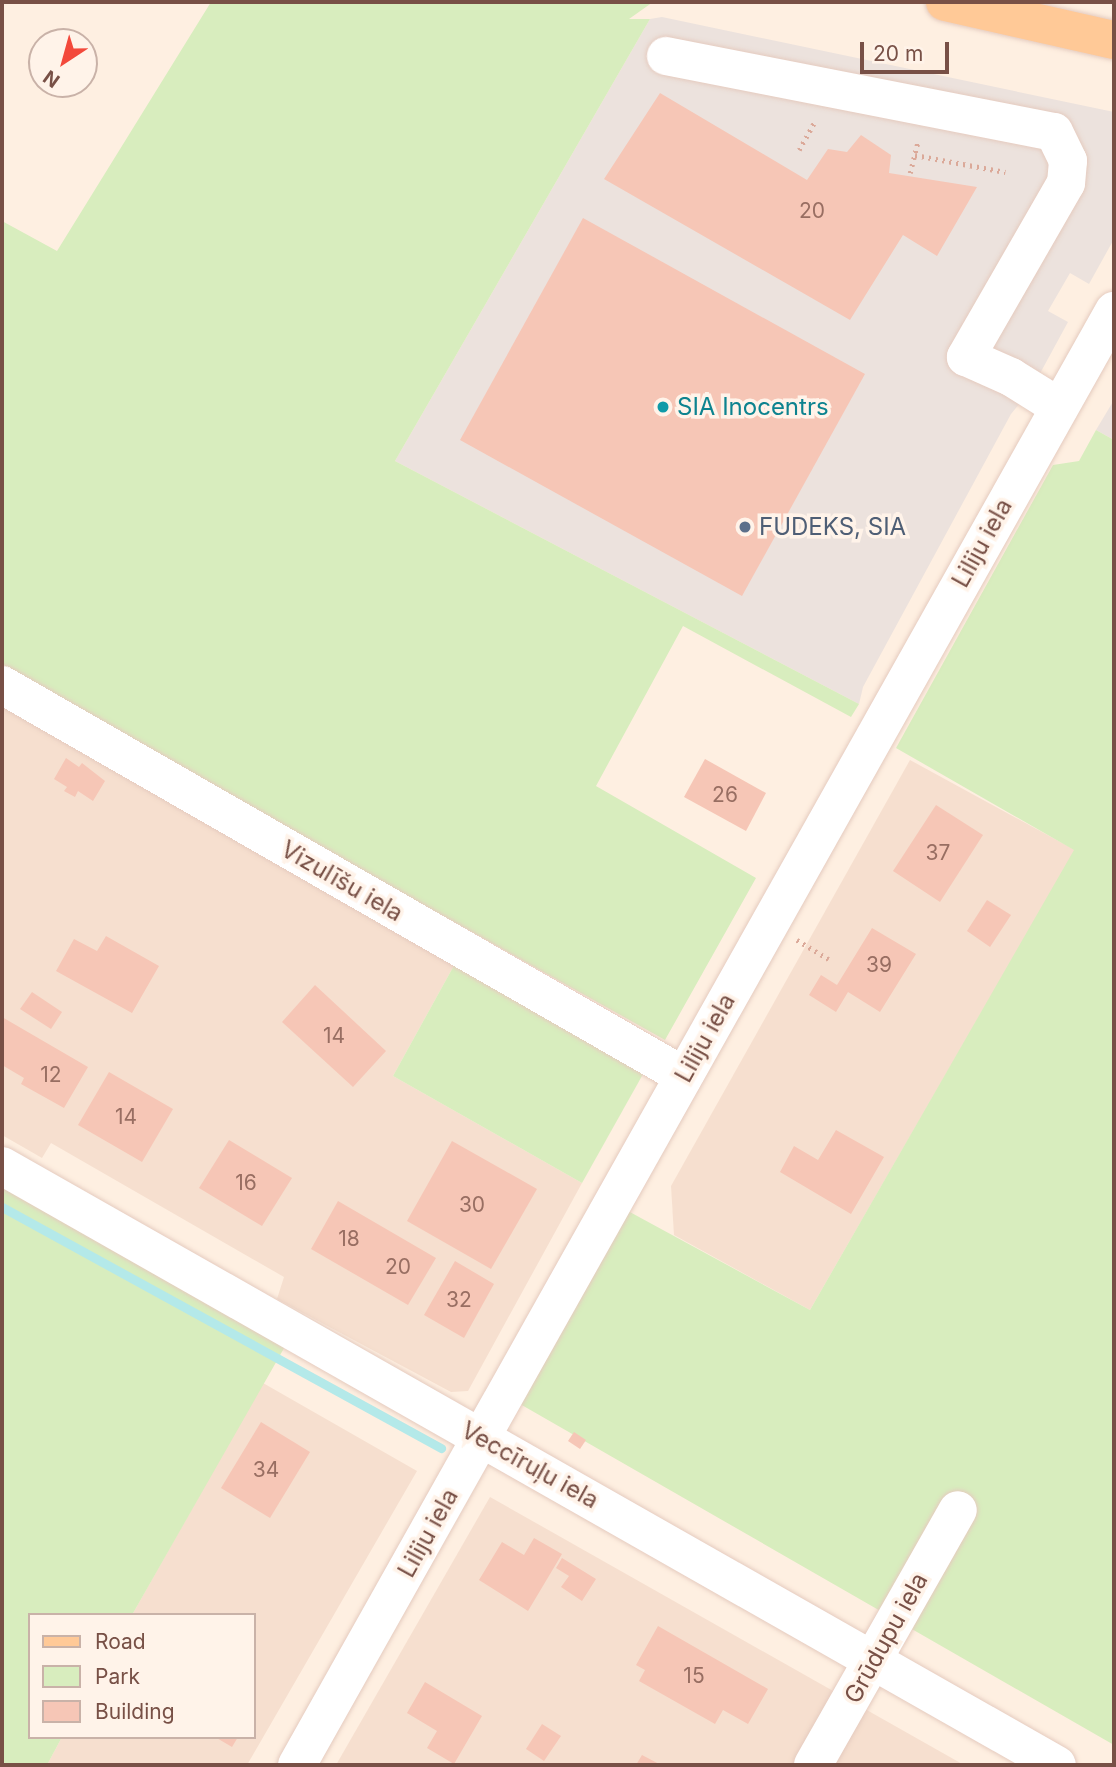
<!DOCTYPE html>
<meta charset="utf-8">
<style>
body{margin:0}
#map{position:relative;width:1116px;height:1767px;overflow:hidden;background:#feefe1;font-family:Inter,sans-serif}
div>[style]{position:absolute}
.residential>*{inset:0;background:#f6dfcf}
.industrial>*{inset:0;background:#ece2dd}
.green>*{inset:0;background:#d8edbe}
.stream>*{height:9px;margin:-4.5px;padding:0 4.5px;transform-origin:4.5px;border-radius:4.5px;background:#b4e9e9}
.building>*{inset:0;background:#f6c6b6}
.path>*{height:4.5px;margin-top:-2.25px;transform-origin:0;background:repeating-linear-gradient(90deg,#dba999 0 2px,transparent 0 7px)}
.roads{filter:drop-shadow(0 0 2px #e5cbbf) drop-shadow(0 0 2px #e5cbbf)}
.minor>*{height:38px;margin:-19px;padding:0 19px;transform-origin:19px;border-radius:19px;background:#fff}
.major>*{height:38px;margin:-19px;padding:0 19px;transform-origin:19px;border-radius:19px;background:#ffc997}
.dots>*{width:19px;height:19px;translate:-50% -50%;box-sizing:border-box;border:4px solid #fff3e9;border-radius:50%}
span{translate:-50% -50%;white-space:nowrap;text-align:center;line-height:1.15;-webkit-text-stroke:7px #fff3e9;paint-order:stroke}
.number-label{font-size:21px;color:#986e62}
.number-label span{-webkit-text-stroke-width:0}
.culture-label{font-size:24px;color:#0d838f}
.left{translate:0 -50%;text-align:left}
.service-label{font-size:24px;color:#4e5e75}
.street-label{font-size:24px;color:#785046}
.frame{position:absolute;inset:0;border:4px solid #785046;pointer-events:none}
.legend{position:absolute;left:28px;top:1613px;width:228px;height:126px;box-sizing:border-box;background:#fff3e9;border:2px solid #c9b2a8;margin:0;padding:9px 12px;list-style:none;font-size:21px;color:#785046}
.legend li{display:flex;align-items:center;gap:14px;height:35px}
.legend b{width:35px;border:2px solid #c9b2a8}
.north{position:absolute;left:28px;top:28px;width:70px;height:70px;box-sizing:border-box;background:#fff3e9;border:2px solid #c9b2a8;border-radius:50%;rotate:216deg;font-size:19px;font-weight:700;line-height:28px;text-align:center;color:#785046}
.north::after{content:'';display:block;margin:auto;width:24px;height:32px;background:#f3493b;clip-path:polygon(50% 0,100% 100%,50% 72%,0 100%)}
.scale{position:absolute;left:860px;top:42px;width:89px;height:32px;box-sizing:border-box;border:4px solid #785046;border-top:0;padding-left:9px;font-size:21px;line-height:24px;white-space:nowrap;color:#785046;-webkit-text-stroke:5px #fff3e9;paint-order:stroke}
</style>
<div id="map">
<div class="residential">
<div style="clip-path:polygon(2px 698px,457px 960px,393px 1076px,582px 1183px,468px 1391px,451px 1392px,277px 1299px,284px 1277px,51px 1143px,42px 1158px,2px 1135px)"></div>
<div style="clip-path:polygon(910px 760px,1075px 850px,810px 1310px,674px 1235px,671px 1186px)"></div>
<div style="clip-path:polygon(263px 1383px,417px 1471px,247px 1765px,47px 1765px,62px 1737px,254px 1737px,254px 1615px,132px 1615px)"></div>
<div style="clip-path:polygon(490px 1497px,964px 1765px,336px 1765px)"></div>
</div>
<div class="industrial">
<div style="clip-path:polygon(662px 17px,1114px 112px,1114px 239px,1089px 284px,1070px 273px,1048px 311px,1068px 322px,1031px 390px,1011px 414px,863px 687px,859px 704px,395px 461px,650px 19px)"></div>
<div style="clip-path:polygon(1114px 400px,1114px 440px,1096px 430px)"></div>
</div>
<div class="green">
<div style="clip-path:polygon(211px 2px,653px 2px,629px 19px,650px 19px,395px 461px,859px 704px,851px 717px,683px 626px,596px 786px,756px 878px,665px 1040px,2px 669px,2px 221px,57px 251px)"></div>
<div style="clip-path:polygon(1096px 430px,1114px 440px,1114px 1745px,520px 1404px,628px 1211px,810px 1310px,1074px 850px,896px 748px,1053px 465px,1079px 461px)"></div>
<div style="clip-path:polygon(457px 960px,647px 1067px,582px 1183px,393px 1076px)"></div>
<div style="clip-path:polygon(2px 1181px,287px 1343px,132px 1615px,30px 1615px,30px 1737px,62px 1737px,47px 1765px,2px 1765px)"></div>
</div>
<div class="stream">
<div style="left:2px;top:1207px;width:501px;rotate:28.77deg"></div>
</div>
<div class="building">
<div style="clip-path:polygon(660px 93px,807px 180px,828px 149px,847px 152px,861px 135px,891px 155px,889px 173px,977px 187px,937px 256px,903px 235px,850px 320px,604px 179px)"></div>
<div style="clip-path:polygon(583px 218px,865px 374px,742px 596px,460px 440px)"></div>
<div style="clip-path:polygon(66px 758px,79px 767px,82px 763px,105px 781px,93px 801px,78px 791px,75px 797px,64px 791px,67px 787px,54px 779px)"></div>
<div style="clip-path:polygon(705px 759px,766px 793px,746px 831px,684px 797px)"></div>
<div style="clip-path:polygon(936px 805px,983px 835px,940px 902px,893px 871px)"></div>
<div style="clip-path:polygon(987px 900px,1011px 915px,990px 947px,967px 931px)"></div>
<div style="clip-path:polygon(872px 928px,916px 954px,880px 1012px,848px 992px,836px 1012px,809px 995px,821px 975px,837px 985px)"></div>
<div style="clip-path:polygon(106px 936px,159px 966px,132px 1013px,56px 971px,74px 939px,97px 951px)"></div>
<div style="clip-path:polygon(315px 985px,386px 1051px,353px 1087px,282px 1022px)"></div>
<div style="clip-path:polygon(32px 992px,62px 1012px,51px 1029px,20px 1009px)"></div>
<div style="clip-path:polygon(2px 1017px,88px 1067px,64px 1108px,21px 1084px,24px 1078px,2px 1065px)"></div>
<div style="clip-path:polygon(109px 1072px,173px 1109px,142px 1162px,78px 1125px)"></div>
<div style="clip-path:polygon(836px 1130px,884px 1157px,851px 1214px,780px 1172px,794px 1146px,818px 1160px)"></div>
<div style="clip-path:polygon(229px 1140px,292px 1178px,262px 1226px,199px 1188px)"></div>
<div style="clip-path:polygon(452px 1141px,537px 1189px,491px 1269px,407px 1221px)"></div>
<div style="clip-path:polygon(338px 1201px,436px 1258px,408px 1305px,311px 1249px)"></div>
<div style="clip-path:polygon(455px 1261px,494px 1284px,464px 1338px,424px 1315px)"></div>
<div style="clip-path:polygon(261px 1422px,310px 1452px,270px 1518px,221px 1488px)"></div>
<div style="clip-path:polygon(574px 1432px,586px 1440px,580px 1449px,568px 1441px)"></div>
<div style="clip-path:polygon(534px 1538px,562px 1554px,528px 1611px,479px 1580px,502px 1542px,524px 1555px)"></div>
<div style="clip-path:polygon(562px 1558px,596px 1579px,582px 1601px,561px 1587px,569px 1576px,556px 1568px)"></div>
<div style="clip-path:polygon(658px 1626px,768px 1689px,748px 1724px,723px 1710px,715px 1724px,639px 1681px,645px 1670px,636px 1665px)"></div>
<div style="clip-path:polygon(425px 1682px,482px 1716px,454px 1764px,427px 1748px,437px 1731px,407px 1713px)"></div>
<div style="clip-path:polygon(542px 1724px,561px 1736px,544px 1761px,526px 1749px)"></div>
<div style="clip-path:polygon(215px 1737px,238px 1737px,232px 1747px)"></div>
<div style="clip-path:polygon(642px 1755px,661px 1765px,636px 1765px)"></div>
</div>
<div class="path">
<div style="left:799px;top:150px;width:33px;rotate:-61deg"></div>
<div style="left:915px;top:155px;width:92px;rotate:10.7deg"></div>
<div style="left:910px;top:173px;width:34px;rotate:-76deg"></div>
<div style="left:797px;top:940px;width:37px;rotate:31deg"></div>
</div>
<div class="roads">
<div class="minor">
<div style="left:666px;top:56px;width:395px;rotate:11.1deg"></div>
<div style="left:1054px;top:132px;width:32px;rotate:64deg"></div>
<div style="left:1068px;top:161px;width:22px;rotate:95deg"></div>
<div style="left:1066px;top:183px;width:201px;rotate:119.9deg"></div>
<div style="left:966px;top:357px;width:49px;rotate:24deg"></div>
<div style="left:1011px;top:377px;width:57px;rotate:32deg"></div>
<div style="left:2px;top:685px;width:786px;rotate:29.83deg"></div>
<div style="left:2px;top:1166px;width:1213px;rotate:29.59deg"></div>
<div style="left:297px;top:1765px;width:1668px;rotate:-60.67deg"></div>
<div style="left:813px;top:1765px;width:293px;rotate:-60.4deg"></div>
</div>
<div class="major">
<div style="left:945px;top:2px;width:173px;rotate:12.7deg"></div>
</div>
</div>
<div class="dots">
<div style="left:663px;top:407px;background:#0f9aa8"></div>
<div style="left:745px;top:527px;background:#5c6f8a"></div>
</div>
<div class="number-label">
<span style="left:812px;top:211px">20</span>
<span style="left:725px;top:795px">26</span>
<span style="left:938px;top:853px">37</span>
<span style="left:879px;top:965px">39</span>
<span style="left:334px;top:1036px">14</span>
<span style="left:51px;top:1075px">12</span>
<span style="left:126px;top:1117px">14</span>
<span style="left:246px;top:1183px">16</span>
<span style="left:472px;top:1205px">30</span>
<span style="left:349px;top:1239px">18</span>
<span style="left:398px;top:1267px">20</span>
<span style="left:459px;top:1300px">32</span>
<span style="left:266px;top:1470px">34</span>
<span style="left:694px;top:1676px">15</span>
</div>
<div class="culture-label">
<span class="left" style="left:677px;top:407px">SIA Inocentrs</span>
</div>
<div class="service-label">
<span class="left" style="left:759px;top:527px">FUDEKS, SIA</span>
</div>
<div class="street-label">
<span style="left:982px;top:543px;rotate:-61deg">Liliju iela</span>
<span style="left:342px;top:881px;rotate:30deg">Vizulīšu iela</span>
<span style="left:705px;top:1038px;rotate:-61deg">Liliju iela</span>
<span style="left:530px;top:1465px;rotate:29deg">Veccīruļu iela</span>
<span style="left:428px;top:1533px;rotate:-61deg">Liliju iela</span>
<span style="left:886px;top:1638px;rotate:-61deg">Grūdupu iela</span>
</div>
<div class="frame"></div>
<ul class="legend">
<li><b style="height:9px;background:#ffc997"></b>Road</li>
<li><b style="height:19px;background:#d8edbe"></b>Park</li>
<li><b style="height:19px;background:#f6c6b6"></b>Building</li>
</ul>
<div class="north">N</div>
<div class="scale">20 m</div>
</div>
